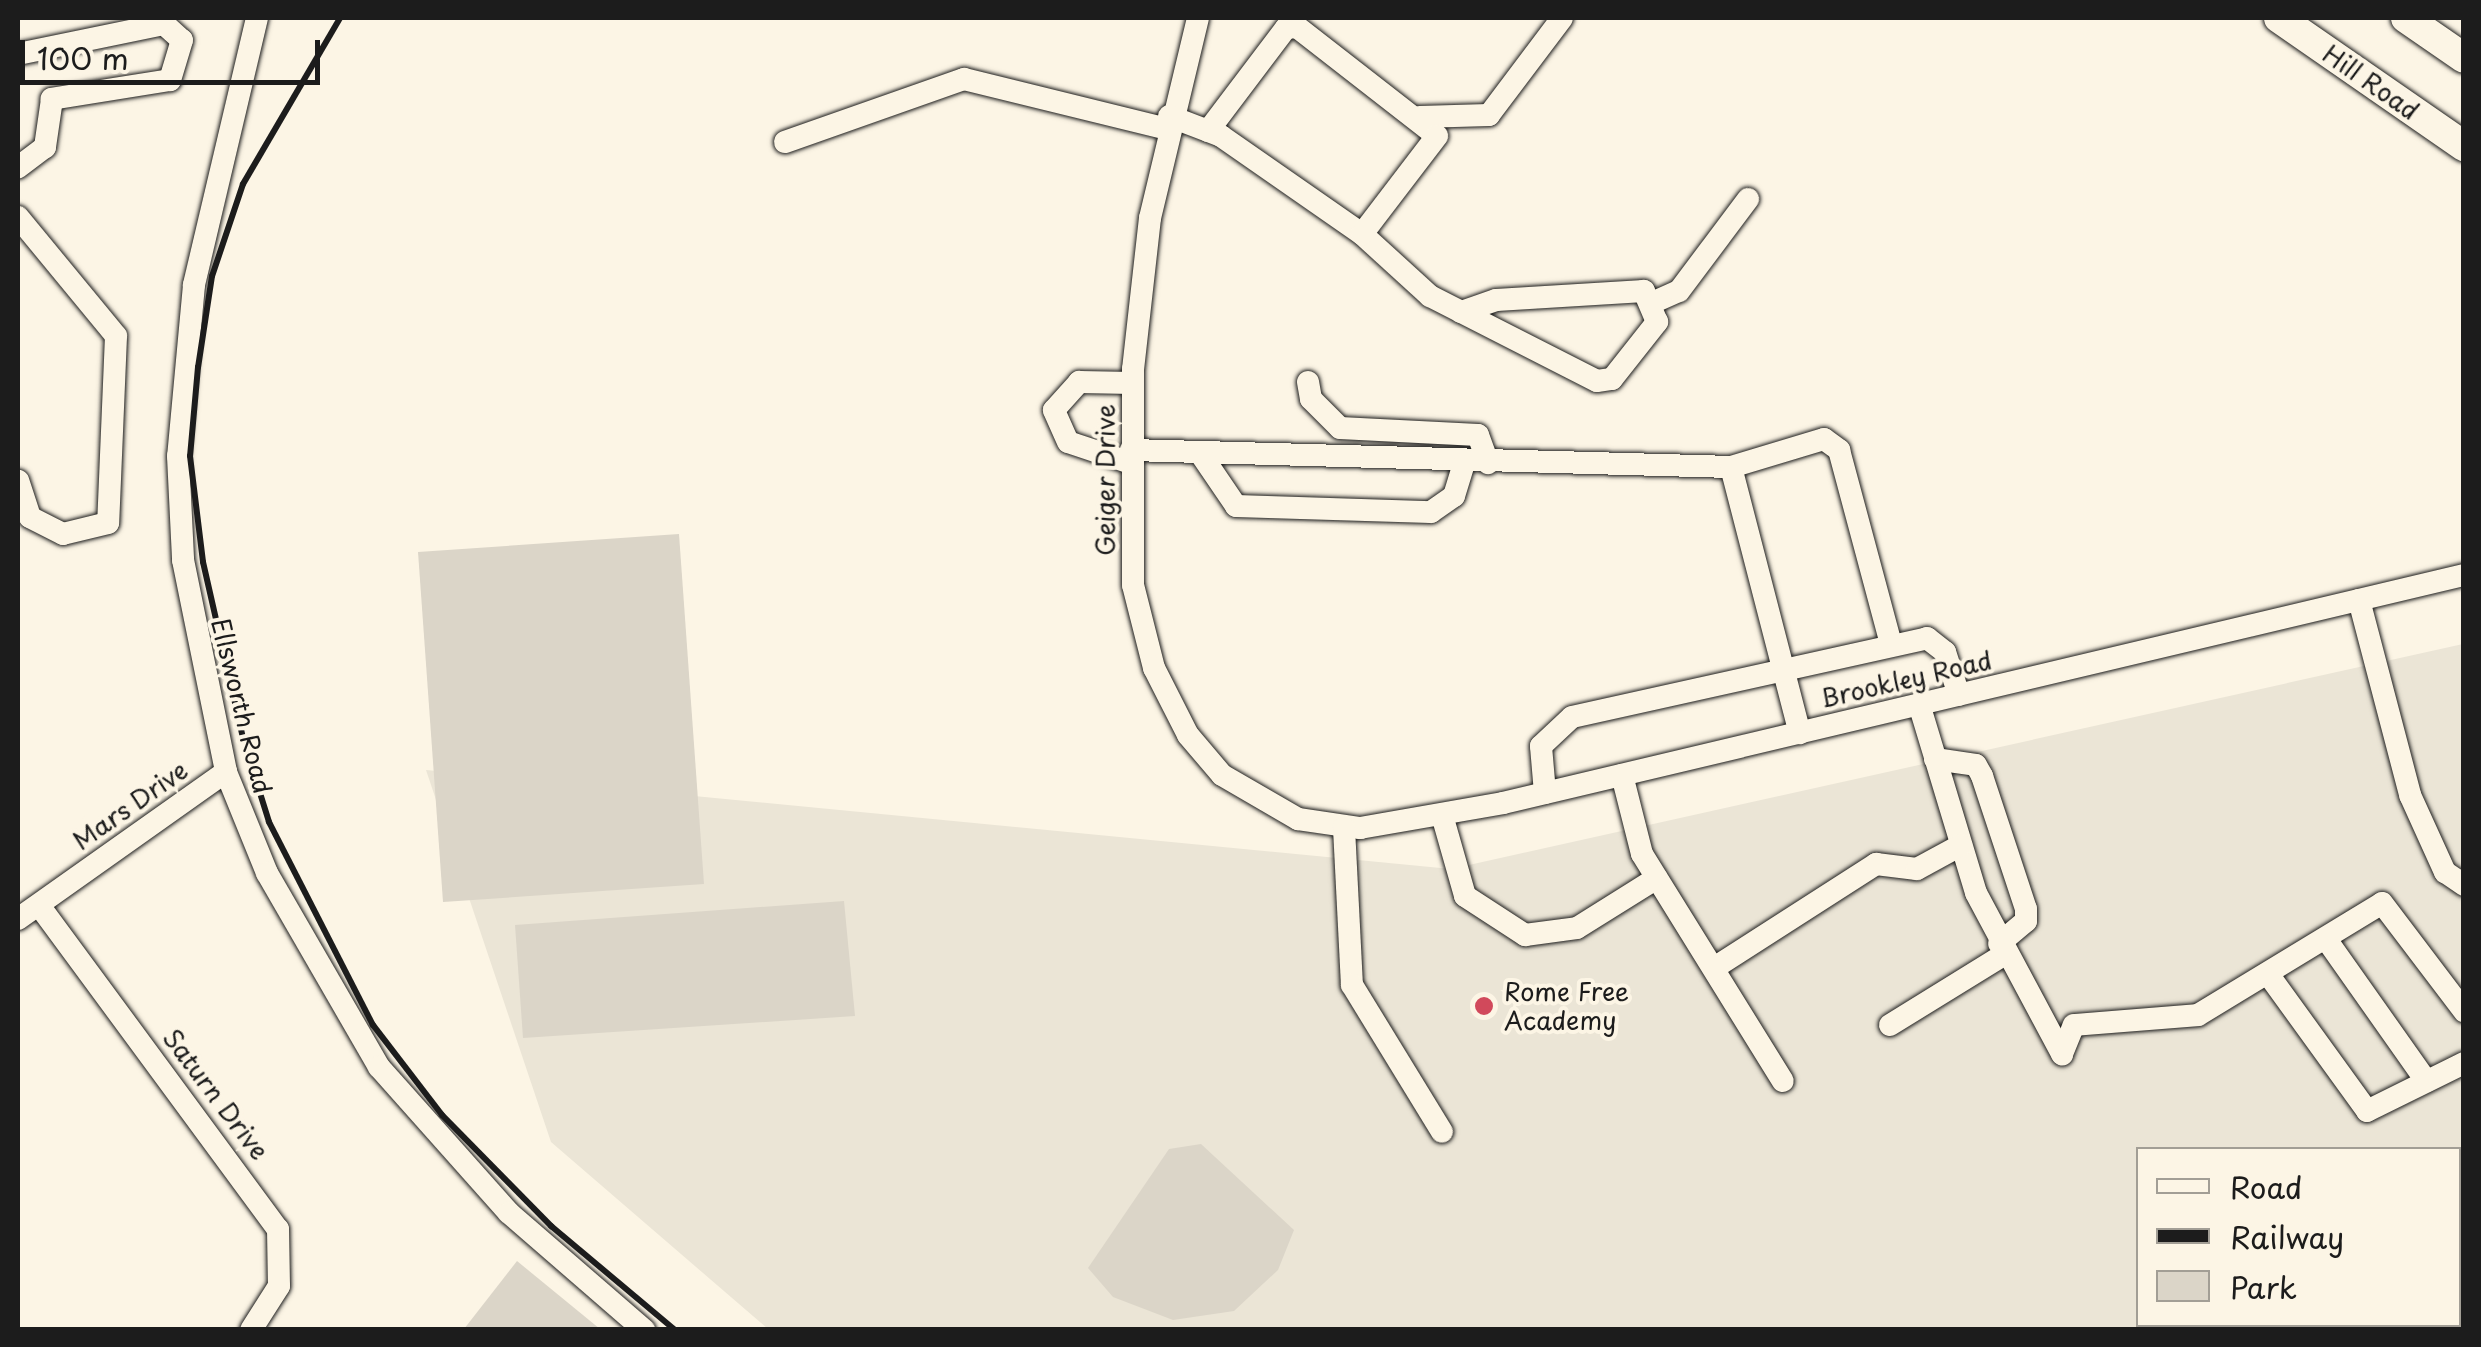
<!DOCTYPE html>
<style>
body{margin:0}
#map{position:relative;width:2481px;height:1347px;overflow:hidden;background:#fcf5e5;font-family:"Playpen Sans",sans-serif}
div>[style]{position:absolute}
.built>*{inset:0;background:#ebe5d6}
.green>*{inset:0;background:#dbd5c8}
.roads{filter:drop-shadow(0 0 2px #1c1c1c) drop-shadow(0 0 2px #1c1c1c)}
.minor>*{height:22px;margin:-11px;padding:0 11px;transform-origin:11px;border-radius:11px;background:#fcf5e5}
.major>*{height:30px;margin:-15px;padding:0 15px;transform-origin:15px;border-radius:15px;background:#fcf5e5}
.rail>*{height:6px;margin:-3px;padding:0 3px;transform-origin:3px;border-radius:3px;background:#1c1c1c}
.dots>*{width:28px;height:28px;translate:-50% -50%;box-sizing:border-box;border:5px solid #fcf5e5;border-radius:50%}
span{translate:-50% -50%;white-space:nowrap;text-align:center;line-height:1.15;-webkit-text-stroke:8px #fcf5e5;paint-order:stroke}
.street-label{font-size:25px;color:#1c1c1c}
.poi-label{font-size:25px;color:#1c1c1c}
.left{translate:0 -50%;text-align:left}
.frame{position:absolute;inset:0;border:20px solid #1c1c1c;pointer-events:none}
.legend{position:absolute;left:2136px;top:1147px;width:325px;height:180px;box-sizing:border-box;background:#fcf5e5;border:2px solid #a29e95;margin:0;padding:12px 18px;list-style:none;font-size:30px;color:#1c1c1c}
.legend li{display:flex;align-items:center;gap:20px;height:50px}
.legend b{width:50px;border:2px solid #a29e95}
.scale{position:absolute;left:20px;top:40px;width:300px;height:45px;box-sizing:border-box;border:5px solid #1c1c1c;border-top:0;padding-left:12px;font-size:30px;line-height:35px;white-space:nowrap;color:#1c1c1c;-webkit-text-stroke:8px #fcf5e5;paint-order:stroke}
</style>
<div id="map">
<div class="built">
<div style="clip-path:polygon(evenodd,2463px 644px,2463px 1329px,768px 1329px,551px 1142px,426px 770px,1451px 869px,2463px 644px,2138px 1150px,2458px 1150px,2458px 1324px,2138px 1324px,2138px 1150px)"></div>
</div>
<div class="green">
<div style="clip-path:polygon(679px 534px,704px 884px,443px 902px,418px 552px)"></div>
<div style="clip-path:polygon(844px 901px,855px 1016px,523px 1038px,515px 925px)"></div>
<div style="clip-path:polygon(1201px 1144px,1294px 1230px,1278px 1270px,1234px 1311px,1173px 1320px,1113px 1297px,1088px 1268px,1169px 1149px)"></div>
<div style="clip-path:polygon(517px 1261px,600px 1329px,464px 1329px)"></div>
</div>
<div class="roads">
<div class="minor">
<div style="left:257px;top:18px;width:274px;rotate:103.3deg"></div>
<div style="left:194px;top:285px;width:172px;rotate:95.3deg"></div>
<div style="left:178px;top:456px;width:104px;rotate:87.2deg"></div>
<div style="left:183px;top:560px;width:216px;rotate:78.5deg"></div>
<div style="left:226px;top:772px;width:109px;rotate:67.9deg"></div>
<div style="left:267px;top:873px;width:224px;rotate:60deg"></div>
<div style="left:379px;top:1067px;width:195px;rotate:48.3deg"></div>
<div style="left:509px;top:1213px;width:179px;rotate:40.9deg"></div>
<div style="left:1198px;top:18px;width:206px;rotate:103.5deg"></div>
<div style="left:1150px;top:218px;width:152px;rotate:96.4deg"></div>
<div style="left:1133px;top:369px;width:216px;rotate:90deg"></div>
<div style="left:1133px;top:585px;width:86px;rotate:75.8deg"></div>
<div style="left:1154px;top:668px;width:75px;rotate:63.1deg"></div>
<div style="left:1188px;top:735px;width:52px;rotate:49.6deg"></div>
<div style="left:1222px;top:775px;width:88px;rotate:30.1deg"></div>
<div style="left:1298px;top:819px;width:63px;rotate:8.3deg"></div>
<div style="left:1360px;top:828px;width:145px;rotate:-9.9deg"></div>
<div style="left:1503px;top:803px;width:988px;rotate:-13.35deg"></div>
<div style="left:18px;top:54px;width:149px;rotate:-11.6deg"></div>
<div style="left:164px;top:24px;width:24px;rotate:42deg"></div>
<div style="left:182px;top:40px;width:42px;rotate:106.7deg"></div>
<div style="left:170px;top:80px;width:120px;rotate:170.9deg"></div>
<div style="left:52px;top:99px;width:49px;rotate:98.3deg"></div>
<div style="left:45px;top:147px;width:34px;rotate:143deg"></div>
<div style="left:1169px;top:116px;width:56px;rotate:21deg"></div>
<div style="left:1221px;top:136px;width:172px;rotate:34.8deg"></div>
<div style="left:1362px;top:234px;width:92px;rotate:42.4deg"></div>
<div style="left:1430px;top:296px;width:187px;rotate:27deg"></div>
<div style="left:1597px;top:381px;width:15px;rotate:-8deg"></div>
<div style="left:1612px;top:379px;width:73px;rotate:-51.7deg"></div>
<div style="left:1657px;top:322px;width:34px;rotate:-113deg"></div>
<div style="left:1644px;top:291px;width:148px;rotate:176.5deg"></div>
<div style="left:1496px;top:300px;width:37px;rotate:161deg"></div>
<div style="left:1420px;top:117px;width:69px;rotate:-1.7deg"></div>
<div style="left:1489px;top:115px;width:121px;rotate:-53deg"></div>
<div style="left:1208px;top:131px;width:129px;rotate:-52.9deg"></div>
<div style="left:1286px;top:28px;width:11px;rotate:-5deg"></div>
<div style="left:1297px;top:27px;width:177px;rotate:37.9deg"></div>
<div style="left:1437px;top:136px;width:123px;rotate:127.4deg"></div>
<div style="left:785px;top:142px;width:190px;rotate:-19.4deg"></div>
<div style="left:964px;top:79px;width:209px;rotate:13.8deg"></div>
<div style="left:18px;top:217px;width:154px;rotate:50.5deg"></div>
<div style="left:116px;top:336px;width:187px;rotate:92.4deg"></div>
<div style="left:108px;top:523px;width:46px;rotate:166.3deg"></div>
<div style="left:63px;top:534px;width:37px;rotate:-153deg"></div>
<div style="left:30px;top:517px;width:38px;rotate:-108deg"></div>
<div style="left:1654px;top:302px;width:27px;rotate:-24deg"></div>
<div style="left:1679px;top:291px;width:115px;rotate:-53.1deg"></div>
<div style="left:1308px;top:382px;width:17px;rotate:80deg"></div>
<div style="left:1311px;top:399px;width:41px;rotate:45deg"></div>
<div style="left:1340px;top:428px;width:138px;rotate:2.9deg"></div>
<div style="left:1478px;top:435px;width:30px;rotate:70deg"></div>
<div style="left:1131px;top:450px;width:600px;rotate:1.62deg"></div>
<div style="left:1731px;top:467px;width:275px;rotate:75.5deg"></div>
<div style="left:1200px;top:453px;width:64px;rotate:55.8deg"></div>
<div style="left:1236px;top:506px;width:195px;rotate:1.8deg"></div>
<div style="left:1431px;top:512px;width:28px;rotate:-35deg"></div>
<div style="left:1454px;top:496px;width:34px;rotate:-73deg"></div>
<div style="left:1131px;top:463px;width:66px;rotate:-161.6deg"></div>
<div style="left:1068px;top:442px;width:35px;rotate:-114deg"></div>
<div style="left:1054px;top:410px;width:38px;rotate:-48deg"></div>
<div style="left:1079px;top:382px;width:54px;rotate:1.1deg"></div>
<div style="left:1731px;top:467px;width:97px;rotate:-16.8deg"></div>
<div style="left:1824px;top:439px;width:19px;rotate:36deg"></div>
<div style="left:1839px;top:450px;width:201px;rotate:75deg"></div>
<div style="left:2359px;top:600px;width:202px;rotate:75.3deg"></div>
<div style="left:2410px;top:795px;width:85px;rotate:65.6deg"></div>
<div style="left:2445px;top:872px;width:23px;rotate:34deg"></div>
<div style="left:1919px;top:704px;width:197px;rotate:73.2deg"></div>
<div style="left:1976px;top:893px;width:183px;rotate:61.9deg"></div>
<div style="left:1935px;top:759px;width:41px;rotate:8.3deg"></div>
<div style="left:1976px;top:765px;width:13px;rotate:61deg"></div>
<div style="left:1982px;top:776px;width:140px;rotate:71.7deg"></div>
<div style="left:2026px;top:909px;width:12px;rotate:90deg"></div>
<div style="left:2026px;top:921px;width:35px;rotate:140deg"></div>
<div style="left:1622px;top:775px;width:81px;rotate:75.8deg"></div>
<div style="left:1642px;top:854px;width:267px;rotate:58.2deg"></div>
<div style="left:1545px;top:793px;width:47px;rotate:-94.9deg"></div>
<div style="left:1541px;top:746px;width:42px;rotate:-43.1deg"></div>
<div style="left:1572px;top:717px;width:364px;rotate:-12.5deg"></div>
<div style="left:1927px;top:638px;width:23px;rotate:38deg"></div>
<div style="left:1945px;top:652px;width:45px;rotate:72deg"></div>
<div style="left:1442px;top:815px;width:84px;rotate:74.1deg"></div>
<div style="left:1465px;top:896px;width:72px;rotate:33deg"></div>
<div style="left:1525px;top:935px;width:52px;rotate:-7.7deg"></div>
<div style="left:1577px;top:928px;width:94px;rotate:-32deg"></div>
<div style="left:1344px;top:828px;width:157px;rotate:87.1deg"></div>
<div style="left:1352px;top:985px;width:172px;rotate:58.5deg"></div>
<div style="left:41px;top:908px;width:399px;rotate:53.6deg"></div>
<div style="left:278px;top:1229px;width:57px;rotate:89deg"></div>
<div style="left:279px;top:1286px;width:52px;rotate:122.5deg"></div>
<div style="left:18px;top:919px;width:255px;rotate:-35.3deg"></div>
<div style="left:2326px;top:939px;width:174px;rotate:54.8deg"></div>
<div style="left:1714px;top:968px;width:193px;rotate:-32.7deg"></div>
<div style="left:1876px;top:864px;width:41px;rotate:7deg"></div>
<div style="left:1917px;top:869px;width:50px;rotate:-28.6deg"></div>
<div style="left:2268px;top:974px;width:169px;rotate:54.1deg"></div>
<div style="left:2367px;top:1111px;width:108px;rotate:-26.3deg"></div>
<div style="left:1890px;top:1025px;width:135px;rotate:-31.7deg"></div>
<div style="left:2062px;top:1054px;width:31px;rotate:-68deg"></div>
<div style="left:2074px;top:1025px;width:124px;rotate:-4.6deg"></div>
<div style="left:2198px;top:1015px;width:215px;rotate:-31.3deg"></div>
<div style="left:2382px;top:903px;width:136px;rotate:52.8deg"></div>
</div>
<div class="major">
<div style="left:2279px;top:18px;width:225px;rotate:34.7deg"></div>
<div style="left:2406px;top:18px;width:70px;rotate:34.6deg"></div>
</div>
</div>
<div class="rail">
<div style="left:340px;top:18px;width:192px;rotate:120.3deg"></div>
<div style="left:243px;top:184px;width:97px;rotate:108.6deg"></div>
<div style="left:212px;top:276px;width:92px;rotate:98.7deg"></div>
<div style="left:198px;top:367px;width:89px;rotate:95.1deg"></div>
<div style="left:190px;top:456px;width:107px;rotate:83deg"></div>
<div style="left:203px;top:562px;width:185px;rotate:77.2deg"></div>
<div style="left:244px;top:742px;width:84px;rotate:72.6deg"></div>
<div style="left:269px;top:822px;width:228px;rotate:62.9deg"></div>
<div style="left:373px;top:1025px;width:113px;rotate:52.5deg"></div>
<div style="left:442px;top:1115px;width:156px;rotate:45.5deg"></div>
<div style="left:551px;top:1226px;width:162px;rotate:40deg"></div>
</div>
<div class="dots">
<div style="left:1484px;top:1006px;background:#d1495b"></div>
</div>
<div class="street-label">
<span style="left:2371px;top:82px;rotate:35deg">Hill Road</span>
<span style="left:1105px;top:480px;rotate:-90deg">Geiger Drive</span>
<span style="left:1906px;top:679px;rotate:-13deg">Brookley Road</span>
<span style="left:242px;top:706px;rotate:76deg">Ellsworth Road</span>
<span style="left:130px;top:805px;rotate:-35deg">Mars Drive</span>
<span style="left:216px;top:1094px;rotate:53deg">Saturn Drive</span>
</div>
<div class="poi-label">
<span class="left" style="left:1504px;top:1006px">Rome Free<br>Academy</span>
</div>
<div class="frame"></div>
<ul class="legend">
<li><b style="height:12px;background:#fcf5e5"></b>Road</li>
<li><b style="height:12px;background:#1c1c1c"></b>Railway</li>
<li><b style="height:28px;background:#dbd5c8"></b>Park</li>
</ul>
<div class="scale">100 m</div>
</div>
